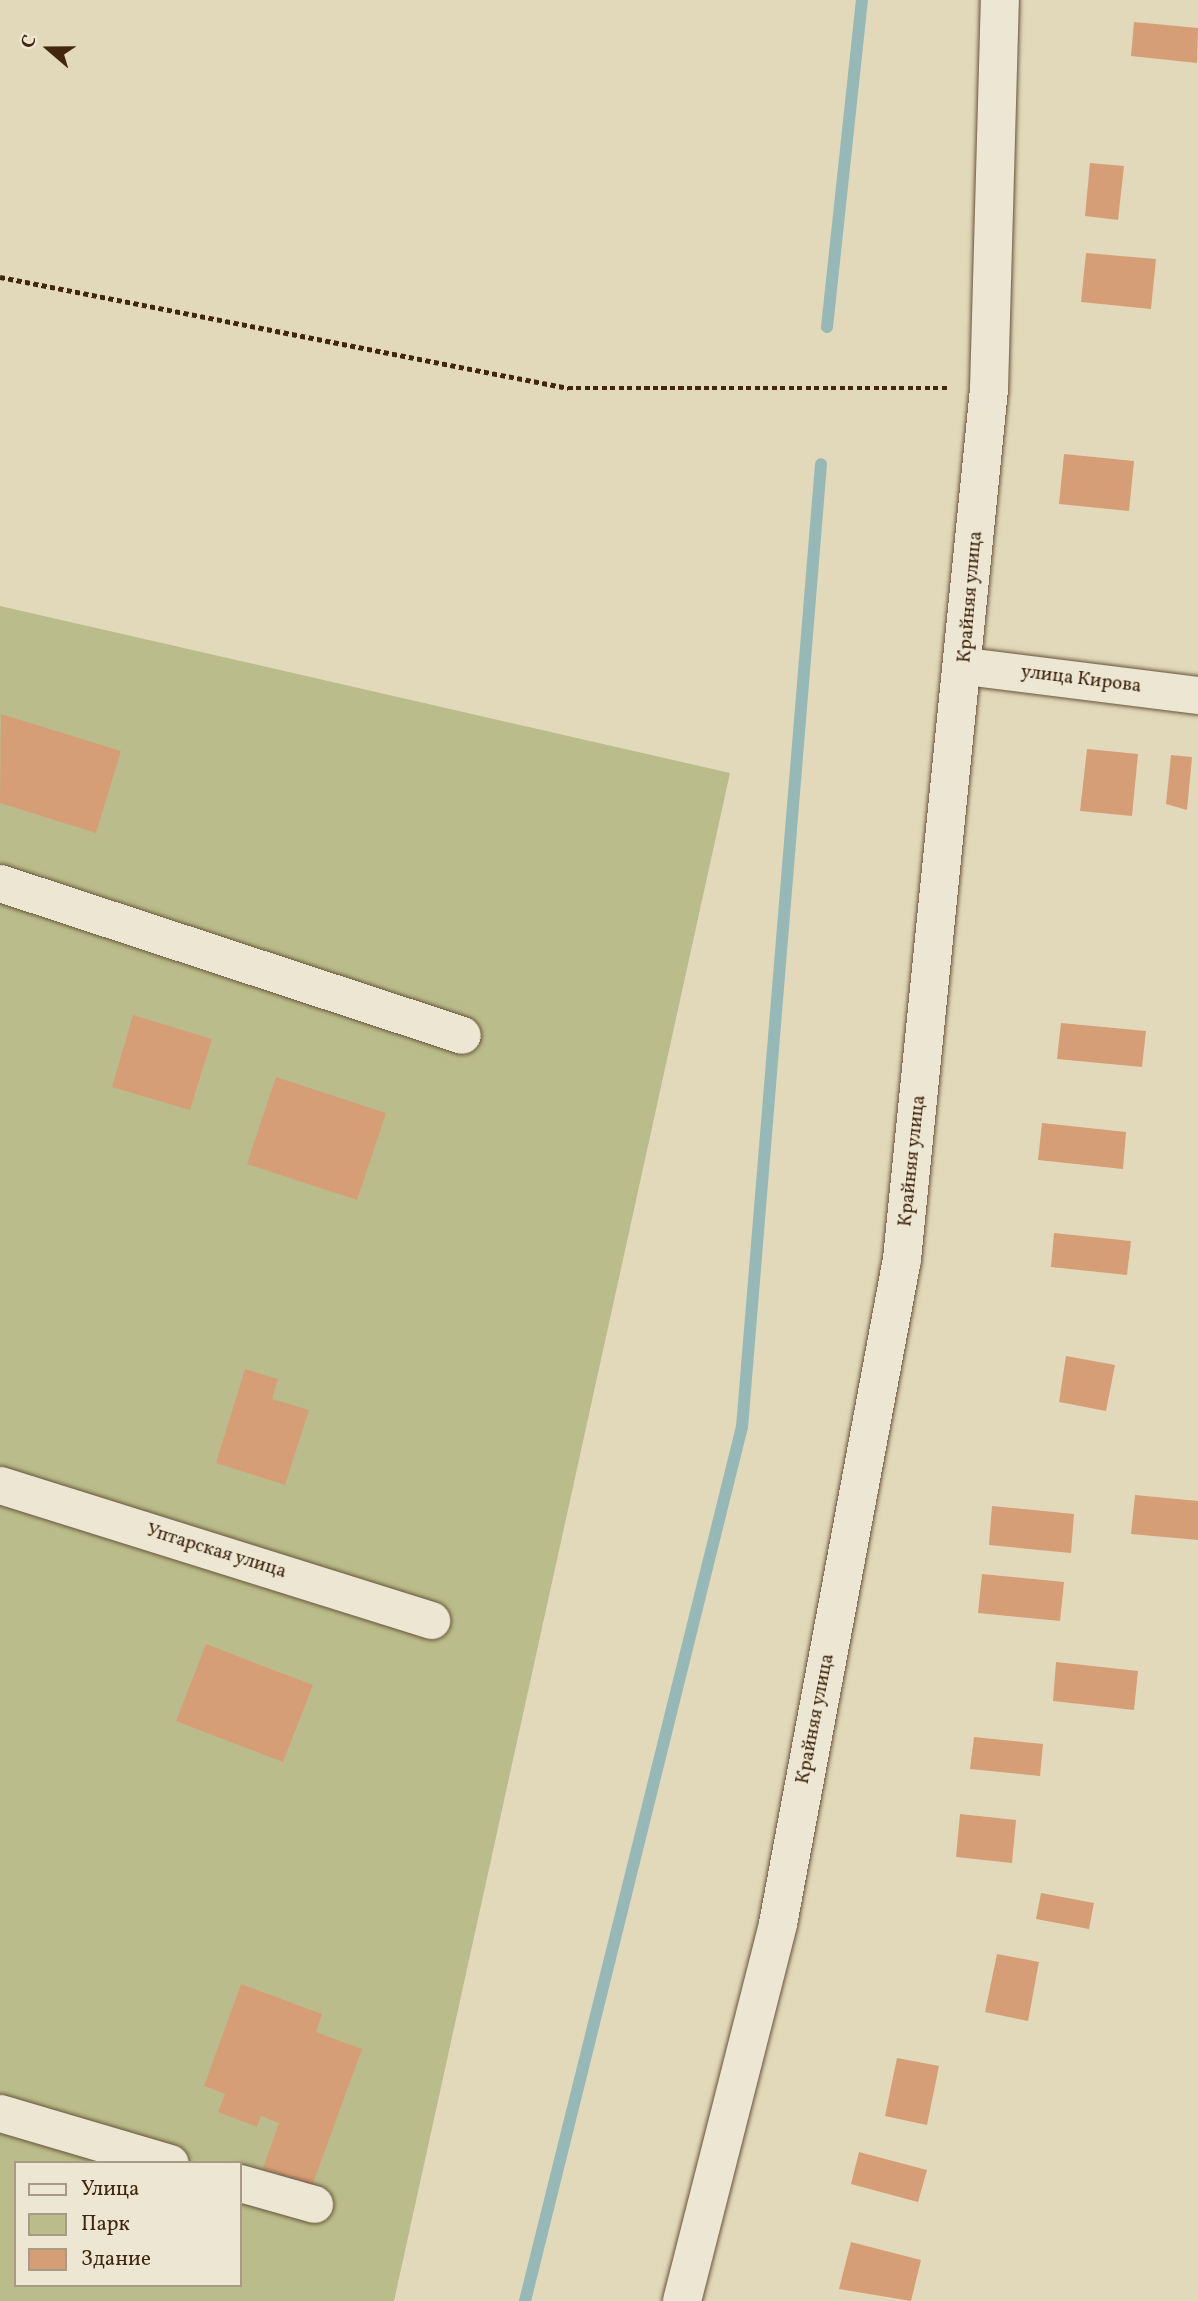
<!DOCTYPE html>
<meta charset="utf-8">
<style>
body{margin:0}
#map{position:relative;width:1198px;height:2301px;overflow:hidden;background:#e2d9bb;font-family:Vollkorn,serif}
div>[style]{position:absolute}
.green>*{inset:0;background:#babd8b}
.stream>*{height:12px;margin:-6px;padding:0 6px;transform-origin:6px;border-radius:6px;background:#96b9b7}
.building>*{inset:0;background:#d69e77}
.path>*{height:4.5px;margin-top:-2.25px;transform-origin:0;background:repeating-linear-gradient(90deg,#41270f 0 5px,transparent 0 8.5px)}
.roads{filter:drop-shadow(0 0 2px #69543a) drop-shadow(0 0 2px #69543a)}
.street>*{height:37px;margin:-18.5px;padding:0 18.5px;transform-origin:18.5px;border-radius:18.5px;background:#ece6d3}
.secondary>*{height:38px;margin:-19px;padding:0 19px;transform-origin:19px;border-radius:19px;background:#ece6d3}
span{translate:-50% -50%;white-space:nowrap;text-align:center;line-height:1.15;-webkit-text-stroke:5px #ece6d3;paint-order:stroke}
.street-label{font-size:19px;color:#41270f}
.legend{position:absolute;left:14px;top:2161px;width:228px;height:126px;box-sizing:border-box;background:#ece6d3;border:2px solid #a89a85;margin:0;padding:9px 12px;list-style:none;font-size:21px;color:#41270f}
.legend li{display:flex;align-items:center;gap:14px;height:35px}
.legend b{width:35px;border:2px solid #a89a85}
.north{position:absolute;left:14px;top:14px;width:70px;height:70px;-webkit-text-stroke:5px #ece6d3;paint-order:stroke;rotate:290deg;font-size:19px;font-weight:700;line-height:28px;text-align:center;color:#41270f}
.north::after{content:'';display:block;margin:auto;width:24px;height:32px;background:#41270f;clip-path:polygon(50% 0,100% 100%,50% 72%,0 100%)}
</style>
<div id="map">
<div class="green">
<div style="clip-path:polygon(evenodd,0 606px,730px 773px,394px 2301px,0 2301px,0 606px,16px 2163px,240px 2163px,240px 2285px,16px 2285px,16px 2163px)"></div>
</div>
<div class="stream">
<div style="left:827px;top:327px;width:329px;rotate:-83.9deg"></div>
<div style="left:525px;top:2301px;width:901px;rotate:-76.06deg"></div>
<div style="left:742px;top:1427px;width:966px;rotate:-85.31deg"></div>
</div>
<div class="building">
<div style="clip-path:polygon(1134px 22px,1198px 28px,1197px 63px,1131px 56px)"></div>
<div style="clip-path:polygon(1090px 163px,1124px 166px,1118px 220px,1085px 216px)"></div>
<div style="clip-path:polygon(1086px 253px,1156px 259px,1151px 309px,1081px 302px)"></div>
<div style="clip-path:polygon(1064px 454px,1134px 461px,1129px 511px,1059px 504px)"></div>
<div style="clip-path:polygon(1px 714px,121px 751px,96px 833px,0 803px)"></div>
<div style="clip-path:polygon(1087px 749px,1138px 754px,1132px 816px,1080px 811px)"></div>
<div style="clip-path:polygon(1171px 755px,1192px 757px,1187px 810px,1166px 804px)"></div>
<div style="clip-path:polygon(133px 1015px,212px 1039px,190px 1110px,112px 1087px)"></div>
<div style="clip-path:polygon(1061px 1023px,1146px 1031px,1142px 1067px,1057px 1059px)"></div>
<div style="clip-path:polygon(276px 1077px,386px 1113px,357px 1200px,247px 1164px)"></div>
<div style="clip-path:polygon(1042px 1123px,1126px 1132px,1123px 1169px,1038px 1160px)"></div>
<div style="clip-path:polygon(1054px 1233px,1131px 1241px,1127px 1275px,1051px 1267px)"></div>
<div style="clip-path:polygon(1066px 1356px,1115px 1365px,1106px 1411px,1059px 1402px)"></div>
<div style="clip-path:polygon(245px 1369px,278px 1379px,272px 1399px,309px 1410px,285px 1485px,216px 1463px)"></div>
<div style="clip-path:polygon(1135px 1495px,1198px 1501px,1198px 1540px,1131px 1534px)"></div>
<div style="clip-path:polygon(992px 1506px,1074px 1514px,1071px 1553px,989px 1545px)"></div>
<div style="clip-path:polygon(982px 1574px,1064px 1582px,1060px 1621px,978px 1613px)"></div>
<div style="clip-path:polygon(206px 1644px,313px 1685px,283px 1762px,176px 1721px)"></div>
<div style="clip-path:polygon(1056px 1662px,1138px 1671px,1134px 1710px,1053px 1701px)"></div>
<div style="clip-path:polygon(974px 1737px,1043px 1744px,1040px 1776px,970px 1769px)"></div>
<div style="clip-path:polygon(960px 1814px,1016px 1820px,1012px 1863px,956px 1857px)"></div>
<div style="clip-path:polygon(1041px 1893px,1094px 1903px,1089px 1929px,1036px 1919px)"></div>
<div style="clip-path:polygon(997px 1954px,1039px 1962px,1028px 2021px,985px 2012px)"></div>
<div style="clip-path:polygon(241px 1984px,322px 2014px,316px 2032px,362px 2049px,312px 2186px,263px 2168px,279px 2123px,261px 2116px,257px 2127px,218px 2112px,225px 2094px,204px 2086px)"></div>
<div style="clip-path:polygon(897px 2058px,939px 2066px,927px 2125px,885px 2116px)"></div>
<div style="clip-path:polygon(859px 2152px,927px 2170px,918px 2202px,851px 2184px)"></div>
<div style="clip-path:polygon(851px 2242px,921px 2260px,911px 2301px,839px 2289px)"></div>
</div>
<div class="path">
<div style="left:0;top:277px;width:579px;rotate:11.06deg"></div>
<div style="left:568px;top:388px;width:382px"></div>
</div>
<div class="roads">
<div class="street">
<div style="left:965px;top:666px;width:235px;rotate:7.1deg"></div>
<div style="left:0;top:883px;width:486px;rotate:18.2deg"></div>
<div style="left:0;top:1485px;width:452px;rotate:17.4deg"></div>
<div style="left:0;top:2113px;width:177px;rotate:16.4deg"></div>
<div style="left:240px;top:2183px;width:77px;rotate:15.8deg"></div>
</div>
<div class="secondary">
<div style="left:682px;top:2301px;width:389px;rotate:-75.7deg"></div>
<div style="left:778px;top:1924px;width:676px;rotate:-79.44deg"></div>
<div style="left:902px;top:1259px;width:874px;rotate:-84.29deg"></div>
<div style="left:989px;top:389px;width:389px;rotate:-88.4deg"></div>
</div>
</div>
<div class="street-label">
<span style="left:971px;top:597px;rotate:-85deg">Крайняя улица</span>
<span style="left:1081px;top:680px;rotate:7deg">улица Кирова</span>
<span style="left:913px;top:1161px;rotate:-84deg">Крайняя улица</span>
<span style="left:216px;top:1552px;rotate:17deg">Уптарская улица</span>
<span style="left:816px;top:1719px;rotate:-79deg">Крайняя улица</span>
</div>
<ul class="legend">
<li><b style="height:9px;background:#ece6d3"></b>Улица</li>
<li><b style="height:19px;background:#babd8b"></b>Парк</li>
<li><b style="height:19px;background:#d69e77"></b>Здание</li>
</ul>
<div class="north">С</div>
</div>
